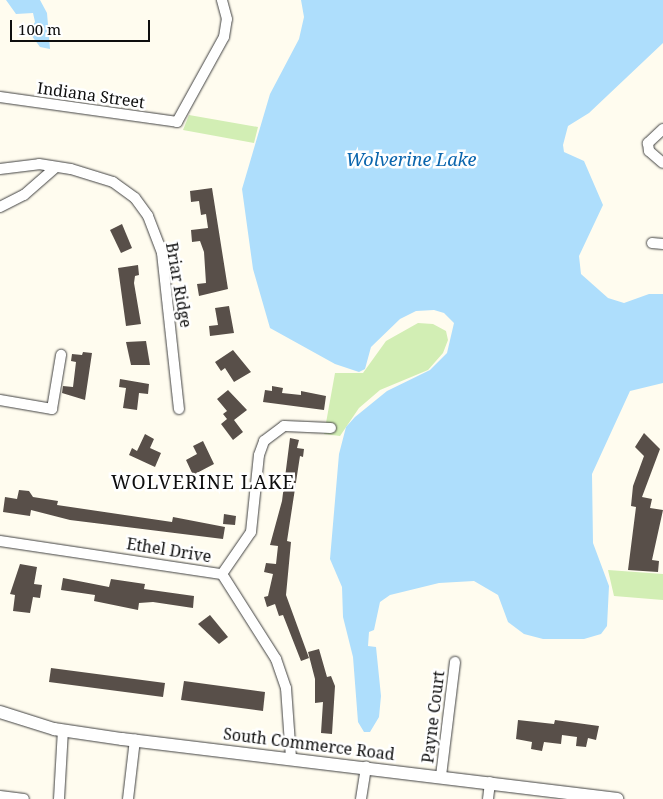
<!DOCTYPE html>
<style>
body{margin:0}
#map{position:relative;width:663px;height:799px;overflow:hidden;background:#fffcef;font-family:"Noto Serif",serif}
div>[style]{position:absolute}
.green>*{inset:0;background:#d2eeb4}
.water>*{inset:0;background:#aedefc}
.building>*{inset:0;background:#584f49}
.roads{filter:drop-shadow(0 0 1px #414141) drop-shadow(0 0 1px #414141)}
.minor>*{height:10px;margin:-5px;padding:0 5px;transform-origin:5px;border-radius:5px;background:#fff}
.tertiary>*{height:12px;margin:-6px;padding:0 6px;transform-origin:6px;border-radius:6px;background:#fff}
span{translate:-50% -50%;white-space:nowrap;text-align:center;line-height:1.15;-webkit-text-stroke:5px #fff;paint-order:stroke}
.street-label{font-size:16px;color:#0e0e0e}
.water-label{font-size:18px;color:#0a65ad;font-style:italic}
.quarter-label{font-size:19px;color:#0e0e0e;letter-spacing:1px}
.scale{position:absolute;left:10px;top:20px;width:140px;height:22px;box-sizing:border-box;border:2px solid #0e0e0e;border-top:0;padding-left:6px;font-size:15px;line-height:18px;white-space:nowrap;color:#0e0e0e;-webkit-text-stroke:4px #fff;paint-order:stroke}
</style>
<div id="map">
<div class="green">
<div style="clip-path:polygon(189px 115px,258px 127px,254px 143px,183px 130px)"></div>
<div style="clip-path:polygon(418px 323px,433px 324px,446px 331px,448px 340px,443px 353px,428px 370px,380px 390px,359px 408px,340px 436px,324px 434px,335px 373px,363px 373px,386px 341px)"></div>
<div style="clip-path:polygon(608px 570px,663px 574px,663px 600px,614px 596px)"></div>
</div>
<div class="water">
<div style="clip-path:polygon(6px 0,40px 0,47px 13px,50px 49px,40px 47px,29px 32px,35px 22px,33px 13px,16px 14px)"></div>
<div style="clip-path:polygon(301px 0,663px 0,663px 43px,589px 113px,568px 126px,563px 145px,564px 152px,584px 161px,603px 205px,579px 256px,581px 274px,608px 298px,624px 303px,649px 294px,663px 294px,663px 383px,630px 391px,592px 474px,593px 543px,609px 586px,607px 626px,601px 634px,584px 639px,543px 639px,524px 634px,508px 622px,498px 595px,474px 581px,439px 583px,390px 595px,380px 602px,374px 630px,369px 632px,368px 646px,376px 647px,381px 696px,379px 717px,370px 732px,364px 732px,358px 722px,353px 657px,343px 617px,342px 587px,330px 559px,339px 454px,346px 427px,355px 417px,387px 391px,430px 370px,447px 353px,454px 323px,444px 313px,434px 310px,416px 311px,400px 319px,371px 347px,365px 369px,359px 372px,335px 364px,270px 328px,253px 269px,242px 189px,270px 94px,299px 39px,304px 17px)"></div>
</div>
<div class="building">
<div style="clip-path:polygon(212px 188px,228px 289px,199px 296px,197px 284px,206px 283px,204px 252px,200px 241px,192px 242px,191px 230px,208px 228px,206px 214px,201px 215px,199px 201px,191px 202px,190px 191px)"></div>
<div style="clip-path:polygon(122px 224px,132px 248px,121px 253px,110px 230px)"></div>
<div style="clip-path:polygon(138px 265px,139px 275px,135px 276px,134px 283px,141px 324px,126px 326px,118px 268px)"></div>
<div style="clip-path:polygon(229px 306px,234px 333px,210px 336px,209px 326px,218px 325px,215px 308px)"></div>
<div style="clip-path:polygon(146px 341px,150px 365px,131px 365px,126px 342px)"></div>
<div style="clip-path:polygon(233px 350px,251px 372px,234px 382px,225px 368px,221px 371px,215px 362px)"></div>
<div style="clip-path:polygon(83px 352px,92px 353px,85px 400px,62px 393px,63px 386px,73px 387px,76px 362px,71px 361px,72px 354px,82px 355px)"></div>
<div style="clip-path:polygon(120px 379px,149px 384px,148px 394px,139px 393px,137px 410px,123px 408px,126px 388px,119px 387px)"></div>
<div style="clip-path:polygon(272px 386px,283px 388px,282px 393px,301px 395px,301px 391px,326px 396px,324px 410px,263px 402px,265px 390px,272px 391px)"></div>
<div style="clip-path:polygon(228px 390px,247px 410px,234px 420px,243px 432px,233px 440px,221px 424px,227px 419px,223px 414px,227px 411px,217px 399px)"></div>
<div style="clip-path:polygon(644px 433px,660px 449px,642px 497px,652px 499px,650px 508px,663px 510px,652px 560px,659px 561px,658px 572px,628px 570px,636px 507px,631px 506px,633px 486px,644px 456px,635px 447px)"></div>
<div style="clip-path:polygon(145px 434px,154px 439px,150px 448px,161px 453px,155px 467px,129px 455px,132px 448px,137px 451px)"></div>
<div style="clip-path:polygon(290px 438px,299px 440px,297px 448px,304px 449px,303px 457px,300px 456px,287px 541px,291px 542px,286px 595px,309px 658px,301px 661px,283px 615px,279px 616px,275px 604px,267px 607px,264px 597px,268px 596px,273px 574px,264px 572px,266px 563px,276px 564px,278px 546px,270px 545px,282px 501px)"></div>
<div style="clip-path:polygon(203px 441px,214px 464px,193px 475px,186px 460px,197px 454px,193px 446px)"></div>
<div style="clip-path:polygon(19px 490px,29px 491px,33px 497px,58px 501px,57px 505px,172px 522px,173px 517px,225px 527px,223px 539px,70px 520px,31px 510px,30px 516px,3px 512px,5px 497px,17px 499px)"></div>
<div style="clip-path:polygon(224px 514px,236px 516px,235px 525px,223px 524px)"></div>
<div style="clip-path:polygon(20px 564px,37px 567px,34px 584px,42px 585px,40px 598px,33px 597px,30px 613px,13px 611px,15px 595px,10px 594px)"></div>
<div style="clip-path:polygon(63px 578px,109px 587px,111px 579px,145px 584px,144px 589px,194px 596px,193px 608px,153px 602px,139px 603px,138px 610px,94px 601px,95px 595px,61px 590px)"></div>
<div style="clip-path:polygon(210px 615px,228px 637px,219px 644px,198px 624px)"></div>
<div style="clip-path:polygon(319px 649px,327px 677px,331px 676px,335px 686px,332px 734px,321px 733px,323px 702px,315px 703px,315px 679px,308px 652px)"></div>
<div style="clip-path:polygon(51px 668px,165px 683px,163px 697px,49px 682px)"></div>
<div style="clip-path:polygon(184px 681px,265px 692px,263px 711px,181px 700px)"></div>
<div style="clip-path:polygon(518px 720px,554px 724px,555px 720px,599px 726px,596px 740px,588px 738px,586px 747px,576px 746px,577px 737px,562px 735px,561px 744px,544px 742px,542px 751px,531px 749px,532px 742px,516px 739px)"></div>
</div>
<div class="roads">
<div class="minor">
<div style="left:0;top:97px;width:179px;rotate:8deg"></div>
<div style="left:177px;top:122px;width:97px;rotate:-61.1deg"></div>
<div style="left:224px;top:37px;width:18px;rotate:-81deg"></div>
<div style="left:227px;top:19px;width:20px;rotate:-105deg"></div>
<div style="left:663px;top:129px;width:21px;rotate:137deg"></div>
<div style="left:648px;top:143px;width:8px;rotate:83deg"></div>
<div style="left:649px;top:151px;width:18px;rotate:41deg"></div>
<div style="left:0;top:169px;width:39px;rotate:-7deg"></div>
<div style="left:39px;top:164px;width:32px;rotate:9deg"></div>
<div style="left:71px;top:169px;width:44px;rotate:17.2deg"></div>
<div style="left:113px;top:182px;width:27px;rotate:36deg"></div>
<div style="left:135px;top:198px;width:22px;rotate:54deg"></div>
<div style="left:148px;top:216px;width:40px;rotate:69deg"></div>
<div style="left:162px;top:253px;width:157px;rotate:83.8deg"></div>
<div style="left:0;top:207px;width:27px;rotate:-27deg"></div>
<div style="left:24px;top:195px;width:41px;rotate:-41.1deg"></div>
<div style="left:652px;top:243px;width:11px;rotate:5deg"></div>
<div style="left:0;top:400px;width:53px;rotate:9.8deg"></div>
<div style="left:52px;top:409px;width:55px;rotate:-80.5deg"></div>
<div style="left:0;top:541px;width:224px;rotate:8.5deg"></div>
<div style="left:222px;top:574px;width:101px;rotate:57.6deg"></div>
<div style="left:276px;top:659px;width:31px;rotate:71deg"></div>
<div style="left:286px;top:688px;width:70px;rotate:85.9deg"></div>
<div style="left:222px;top:574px;width:51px;rotate:-55.4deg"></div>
<div style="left:251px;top:532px;width:77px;rotate:-84.1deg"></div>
<div style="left:259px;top:455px;width:15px;rotate:-70deg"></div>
<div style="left:264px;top:441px;width:25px;rotate:-37deg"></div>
<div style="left:284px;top:426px;width:47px;rotate:2.4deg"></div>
<div style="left:441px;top:776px;width:115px;rotate:-83deg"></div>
<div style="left:0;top:796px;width:24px;rotate:7deg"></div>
<div style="left:59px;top:799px;width:69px;rotate:-86.7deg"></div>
<div style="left:128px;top:799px;width:60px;rotate:-83.3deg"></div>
<div style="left:361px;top:799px;width:33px;rotate:-81deg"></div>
<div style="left:488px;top:799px;width:17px;rotate:-83deg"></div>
</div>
<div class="tertiary">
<div style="left:0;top:712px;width:57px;rotate:17.5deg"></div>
<div style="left:54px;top:729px;width:69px;rotate:8.4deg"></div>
<div style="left:122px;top:739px;width:499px;rotate:6.9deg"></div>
</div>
</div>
<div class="street-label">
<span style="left:91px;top:95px;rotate:8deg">Indiana Street</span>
<span style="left:179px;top:285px;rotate:80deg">Briar Ridge</span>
<span style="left:169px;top:550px;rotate:9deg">Ethel Drive</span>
<span style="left:433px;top:717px;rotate:-83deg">Payne Court</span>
<span style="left:309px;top:744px;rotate:7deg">South Commerce Road</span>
</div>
<div class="water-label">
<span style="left:411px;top:159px">Wolverine Lake</span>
</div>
<div class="quarter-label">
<span style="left:203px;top:483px">WOLVERINE LAKE</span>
</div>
<div class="scale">100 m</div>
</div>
